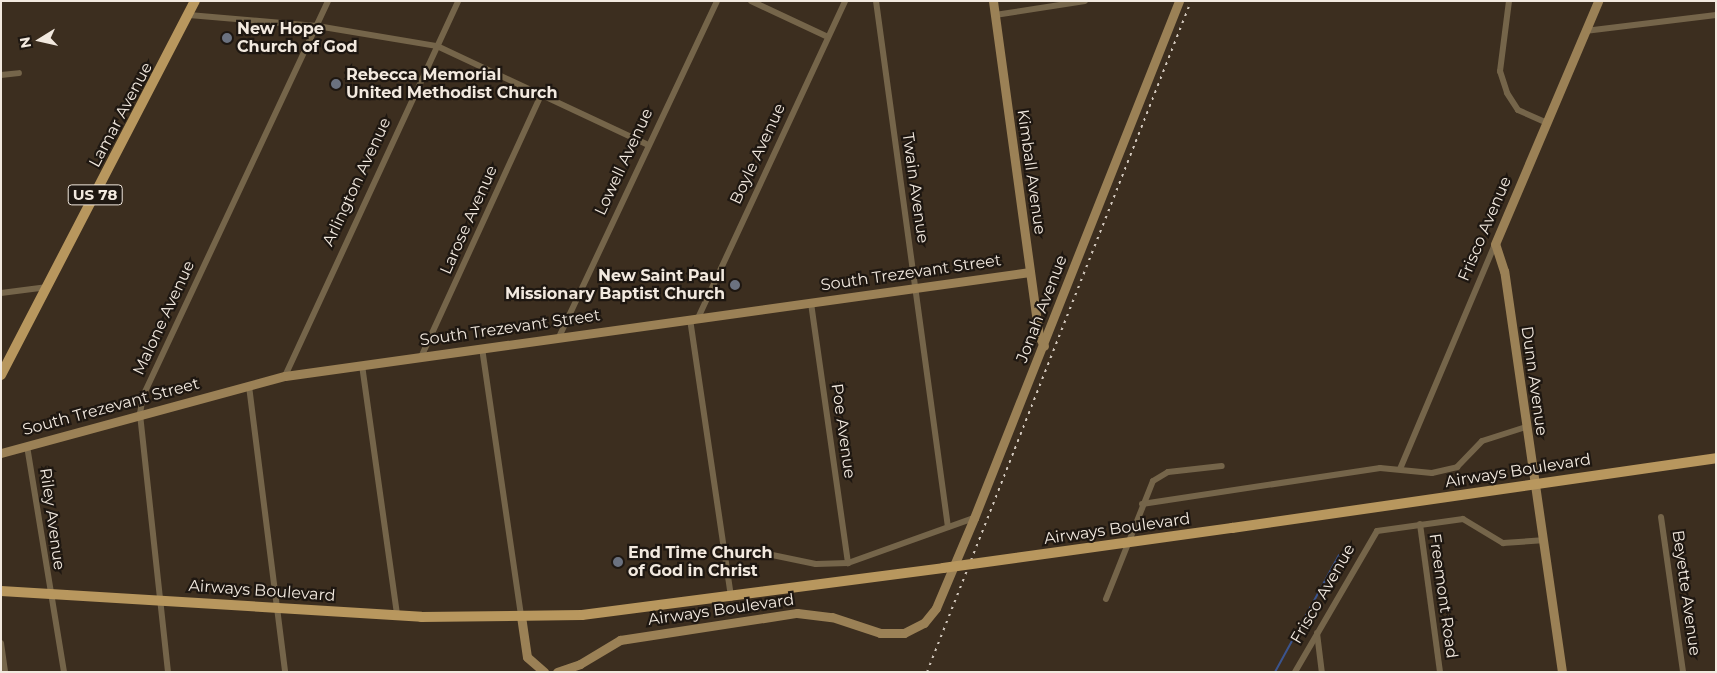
<!DOCTYPE html>
<style>
body{margin:0}
#map{position:relative;width:1717px;height:673px;overflow:hidden;background:#3c2e1f;font-family:Montserrat,sans-serif}
div>[style]{position:absolute}
.stream>*{height:2px;margin:-1px;padding:0 1px;transform-origin:1px;border-radius:1px;background:#3b548e}
.street>*{height:6px;margin:-3px;padding:0 3px;transform-origin:3px;border-radius:3px;background:#75654a}
.secondary>*{height:9px;margin:-4.5px;padding:0 4.5px;transform-origin:4.5px;border-radius:4.5px;background:#9b8156}
.primary>*{height:10px;margin:-5px;padding:0 5px;transform-origin:5px;border-radius:5px;background:#b8975e}
.rail>*{height:2px;margin-top:-1px;transform-origin:0;background:repeating-linear-gradient(90deg,#d1c7bc 0 2.5px,transparent 0 7.5px)}
.primary-bridge>*{height:10px;margin:-5px;padding:0 5px;transform-origin:5px;border-radius:5px;background:#b8975e}
.dots>*{width:14px;height:14px;translate:-50% -50%;box-sizing:border-box;border:2px solid #1e1711;border-radius:50%}
span{translate:-50% -50%;white-space:nowrap;text-align:center;line-height:1.15;-webkit-text-stroke:4.5px #1e1711;paint-order:stroke}
.shield-label span{padding:1px 4px;background:#1e1711;border:1px solid;border-radius:4px;-webkit-text-stroke-width:0}
.shield-label{font-size:15px;color:#f2e9df;font-weight:700}
.poi-label{font-size:16px;color:#f2e9df;font-weight:700}
.left{translate:0 -50%;text-align:left}
.right{translate:-100% -50%;text-align:right}
.street-label{font-size:16px;color:#f2e9df}
.frame{position:absolute;inset:0;border:2px solid #f2e9df;pointer-events:none}
.north{position:absolute;left:15px;top:15px;width:50px;height:50px;-webkit-text-stroke:4px #1e1711;paint-order:stroke;rotate:260deg;font-size:14px;font-weight:700;line-height:20px;text-align:center;color:#f2e9df}
.north::after{content:'';display:block;margin:auto;width:18px;height:22px;background:#f2e9df;clip-path:polygon(50% 0,100% 100%,50% 72%,0 100%)}
</style>
<div id="map">
<div class="stream">
<div style="left:1275px;top:672px;width:133px;rotate:-61.3deg"></div>
</div>
<div class="street">
<div style="left:751px;top:1px;width:85px;rotate:25.1deg"></div>
<div style="left:876px;top:1px;width:531px;rotate:82.21deg"></div>
<div style="left:1509px;top:1px;width:71px;rotate:97.3deg"></div>
<div style="left:1500px;top:71px;width:23px;rotate:72deg"></div>
<div style="left:1507px;top:93px;width:20px;rotate:57deg"></div>
<div style="left:1518px;top:110px;width:32px;rotate:24deg"></div>
<div style="left:189px;top:15px;width:128px;rotate:4.9deg"></div>
<div style="left:317px;top:26px;width:122px;rotate:9.5deg"></div>
<div style="left:437px;top:46px;width:231px;rotate:25.1deg"></div>
<div style="left:995px;top:15px;width:91px;rotate:-8.8deg"></div>
<div style="left:1585px;top:31px;width:132px;rotate:-7deg"></div>
<div style="left:1px;top:75px;width:18px;rotate:-6deg"></div>
<div style="left:1px;top:293px;width:47px;rotate:-7.3deg"></div>
<div style="left:811px;top:303px;width:263px;rotate:81.9deg"></div>
<div style="left:698px;top:318px;width:349px;rotate:-65.1deg"></div>
<div style="left:690px;top:319px;width:282px;rotate:81.6deg"></div>
<div style="left:559px;top:337px;width:371px;rotate:-64.8deg"></div>
<div style="left:482px;top:348px;width:271px;rotate:81.7deg"></div>
<div style="left:422px;top:355px;width:284px;rotate:-65.4deg"></div>
<div style="left:362px;top:365px;width:252px;rotate:82deg"></div>
<div style="left:285px;top:376px;width:413px;rotate:-65.2deg"></div>
<div style="left:249px;top:386px;width:288px;rotate:82.8deg"></div>
<div style="left:27px;top:446px;width:229px;rotate:80.7deg"></div>
<div style="left:1400px;top:469px;width:244px;rotate:-67.1deg"></div>
<div style="left:1142px;top:504px;width:241px;rotate:-8.6deg"></div>
<div style="left:1380px;top:468px;width:52px;rotate:5.5deg"></div>
<div style="left:1432px;top:473px;width:26px;rotate:-13deg"></div>
<div style="left:1457px;top:467px;width:36px;rotate:-46deg"></div>
<div style="left:1482px;top:441px;width:46px;rotate:-17.7deg"></div>
<div style="left:1661px;top:517px;width:157px;rotate:81.9deg"></div>
<div style="left:1420px;top:524px;width:149px;rotate:82.3deg"></div>
<div style="left:725px;top:552px;width:28px;rotate:-2deg"></div>
<div style="left:753px;top:551px;width:64px;rotate:11.7deg"></div>
<div style="left:816px;top:564px;width:32px;rotate:-2deg"></div>
<div style="left:848px;top:563px;width:134px;rotate:-19.7deg"></div>
<div style="left:1106px;top:599px;width:127px;rotate:-68.3deg"></div>
<div style="left:1153px;top:481px;width:17px;rotate:-31deg"></div>
<div style="left:1168px;top:472px;width:54px;rotate:-6.3deg"></div>
<div style="left:1317px;top:633px;width:39px;rotate:83deg"></div>
<div style="left:1px;top:643px;width:29px;rotate:82deg"></div>
<div style="left:168px;top:672px;width:260px;rotate:-96.2deg"></div>
<div style="left:140px;top:414px;width:18px;rotate:-81deg"></div>
<div style="left:143px;top:396px;width:436px;rotate:-64.9deg"></div>
<div style="left:1295px;top:672px;width:163px;rotate:-59.8deg"></div>
<div style="left:1377px;top:531px;width:87px;rotate:-7.9deg"></div>
<div style="left:1463px;top:519px;width:47px;rotate:31deg"></div>
<div style="left:1503px;top:543px;width:39px;rotate:-4deg"></div>
</div>
<div class="secondary">
<div style="left:993px;top:1px;width:338px;rotate:82.2deg"></div>
<div style="left:1039px;top:336px;width:11px;rotate:63deg"></div>
<div style="left:1px;top:453px;width:294px;rotate:-15.2deg"></div>
<div style="left:285px;top:376px;width:752px;rotate:-7.95deg"></div>
<div style="left:521px;top:616px;width:41px;rotate:81.7deg"></div>
<div style="left:527px;top:657px;width:23px;rotate:41deg"></div>
<div style="left:557px;top:672px;width:24px;rotate:-19deg"></div>
<div style="left:580px;top:664px;width:47px;rotate:-31deg"></div>
<div style="left:620px;top:640px;width:179px;rotate:-8.7deg"></div>
<div style="left:797px;top:613px;width:35px;rotate:7deg"></div>
<div style="left:832px;top:617px;width:51px;rotate:18.4deg"></div>
<div style="left:880px;top:633px;width:24px"></div>
<div style="left:904px;top:633px;width:22px;rotate:-27deg"></div>
<div style="left:924px;top:623px;width:19px;rotate:-51deg"></div>
<div style="left:936px;top:608px;width:98px;rotate:-67.1deg"></div>
<div style="left:974px;top:518px;width:556px;rotate:-68.37deg"></div>
<div style="left:1562px;top:672px;width:405px;rotate:-98.2deg"></div>
<div style="left:1504px;top:271px;width:28px;rotate:-108deg"></div>
<div style="left:1495px;top:244px;width:264px;rotate:-67deg"></div>
</div>
<div class="primary">
<div style="left:1px;top:375px;width:421px;rotate:-62.6deg"></div>
<div style="left:1232px;top:528px;width:489px;rotate:-8.2deg"></div>
<div style="left:1px;top:591px;width:421px;rotate:3.5deg"></div>
<div style="left:421px;top:617px;width:161px;rotate:-0.7deg"></div>
<div style="left:582px;top:615px;width:364px;rotate:-7.4deg"></div>
</div>
<div class="rail">
<div style="left:927px;top:672px;width:721px;rotate:-68.52deg"></div>
</div>
<div class="primary-bridge">
<div style="left:943px;top:568px;width:292px;rotate:-7.9deg"></div>
</div>
<div class="dots">
<div style="left:227px;top:38px;background:#6b7280"></div>
<div style="left:336px;top:84px;background:#6b7280"></div>
<div style="left:735px;top:285px;background:#6b7280"></div>
<div style="left:618px;top:562px;background:#6b7280"></div>
</div>
<div class="shield-label">
<span style="left:95px;top:195px">US 78</span>
</div>
<div class="poi-label">
<span class="left" style="left:237px;top:38px">New Hope<br>Church of God</span>
<span class="left" style="left:346px;top:84px">Rebecca Memorial<br>United Methodist Church</span>
<span class="right" style="left:725px;top:285px">New Saint Paul<br>Missionary Baptist Church</span>
<span class="left" style="left:628px;top:562px">End Time Church<br>of God in Christ</span>
</div>
<div class="street-label">
<span style="left:121px;top:115px;rotate:-62deg">Lamar Avenue</span>
<span style="left:758px;top:154px;rotate:-65deg">Boyle Avenue</span>
<span style="left:624px;top:162px;rotate:-65deg">Lowell Avenue</span>
<span style="left:1031px;top:172px;rotate:82deg">Kimball Avenue</span>
<span style="left:357px;top:182px;rotate:-65deg">Arlington Avenue</span>
<span style="left:915px;top:188px;rotate:82deg">Twain Avenue</span>
<span style="left:469px;top:220px;rotate:-66deg">Larose Avenue</span>
<span style="left:1485px;top:229px;rotate:-67deg">Frisco Avenue</span>
<span style="left:911px;top:273px;rotate:-8deg">South Trezevant Street</span>
<span style="left:1042px;top:309px;rotate:-69deg">Jonah Avenue</span>
<span style="left:164px;top:318px;rotate:-65deg">Malone Avenue</span>
<span style="left:510px;top:328px;rotate:-8deg">South Trezevant Street</span>
<span style="left:1534px;top:381px;rotate:82deg">Dunn Avenue</span>
<span style="left:111px;top:407px;rotate:-15deg">South Trezevant Street</span>
<span style="left:843px;top:431px;rotate:82deg">Poe Avenue</span>
<span style="left:1518px;top:471px;rotate:-9deg">Airways Boulevard</span>
<span style="left:52px;top:519px;rotate:82deg">Riley Avenue</span>
<span style="left:1117px;top:529px;rotate:-8deg">Airways Boulevard</span>
<span style="left:262px;top:591px;rotate:4deg">Airways Boulevard</span>
<span style="left:1686px;top:593px;rotate:82deg">Beyette Avenue</span>
<span style="left:1323px;top:594px;rotate:-60deg">Frisco Avenue</span>
<span style="left:1443px;top:596px;rotate:82deg">Freemont Road</span>
<span style="left:721px;top:610px;rotate:-8deg">Airways Boulevard</span>
</div>
<div class="frame"></div>
<div class="north">N</div>
</div>
